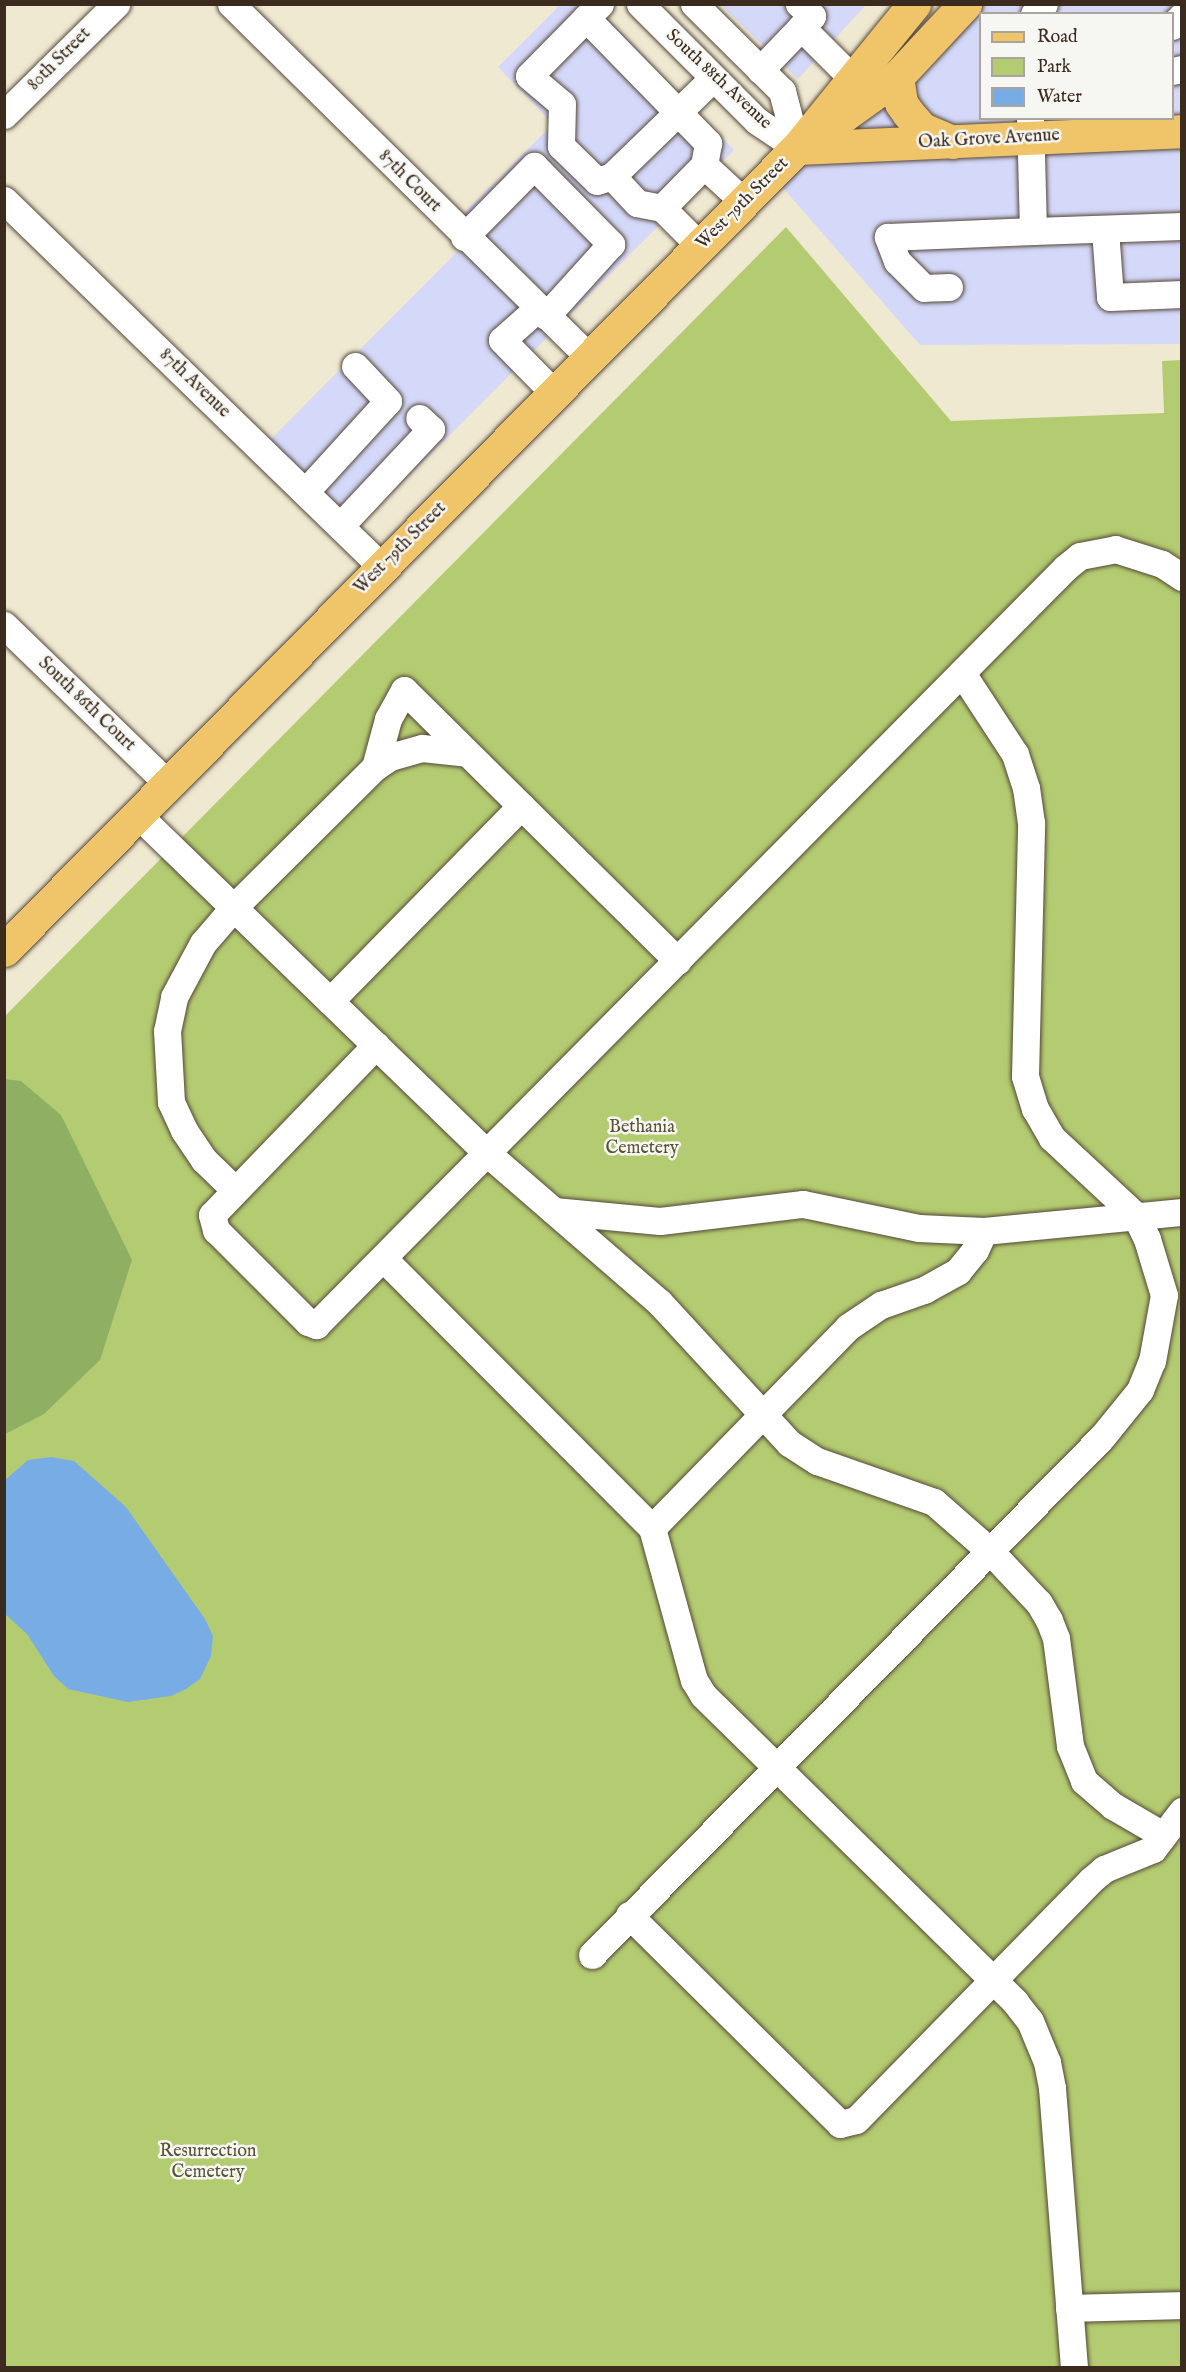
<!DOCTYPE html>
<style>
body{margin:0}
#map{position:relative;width:1186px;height:2372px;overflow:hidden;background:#efe9d2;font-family:"IM FELL English",serif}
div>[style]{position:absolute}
.built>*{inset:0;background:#d4d8f9}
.green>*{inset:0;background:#b4cc71}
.forest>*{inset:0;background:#8fb063}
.water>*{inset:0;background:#78ace5}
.roads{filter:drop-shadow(0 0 2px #564739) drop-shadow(0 0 2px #564739)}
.minor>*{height:27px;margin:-13.5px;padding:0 13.5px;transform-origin:13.5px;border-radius:13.5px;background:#fff}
.major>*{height:33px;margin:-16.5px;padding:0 16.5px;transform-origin:16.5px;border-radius:16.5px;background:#f0c469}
span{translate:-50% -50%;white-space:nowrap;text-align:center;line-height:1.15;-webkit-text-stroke:5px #f6f6f2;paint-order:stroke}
.street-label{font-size:18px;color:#3b2a1e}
.park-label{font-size:18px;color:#595233}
.frame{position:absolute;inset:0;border:6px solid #3b2a1e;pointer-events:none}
.legend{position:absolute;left:979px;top:12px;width:195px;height:108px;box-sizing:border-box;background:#f6f6f2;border:2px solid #aba49d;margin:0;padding:8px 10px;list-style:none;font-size:18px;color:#3b2a1e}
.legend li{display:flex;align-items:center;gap:12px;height:30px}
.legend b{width:30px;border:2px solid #aba49d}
</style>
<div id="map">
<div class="built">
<div style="clip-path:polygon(560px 5px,595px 5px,734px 150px,340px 545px,251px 459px,462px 247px,446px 231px,553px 124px,498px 67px)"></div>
<div style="clip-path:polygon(721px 5px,866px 5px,798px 79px)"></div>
<div style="clip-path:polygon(evenodd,982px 5px,1181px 5px,1181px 124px,822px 142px,908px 83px,982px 5px,980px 14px,1172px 14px,1172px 118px,980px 118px,980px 14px)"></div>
<div style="clip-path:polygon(1181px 140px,1181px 344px,920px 345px,776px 180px,798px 158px)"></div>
</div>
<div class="green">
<div style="clip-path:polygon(786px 227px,951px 421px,1164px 413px,1162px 361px,1181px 360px,1181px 2367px,5px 2368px,5px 1016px)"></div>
</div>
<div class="forest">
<div style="clip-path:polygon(5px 1079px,21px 1081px,61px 1115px,132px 1260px,100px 1360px,44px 1414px,5px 1434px)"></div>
</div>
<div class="water">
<div style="clip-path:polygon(51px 1457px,74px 1461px,126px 1507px,205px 1619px,213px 1636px,211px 1656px,200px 1679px,186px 1689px,171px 1696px,128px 1702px,68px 1689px,54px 1676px,27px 1634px,5px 1614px,5px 1480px,28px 1460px)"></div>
</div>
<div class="roads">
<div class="minor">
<div style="left:231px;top:4px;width:504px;rotate:44.6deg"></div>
<div style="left:600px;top:4px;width:20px;rotate:135deg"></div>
<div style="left:586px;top:18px;width:175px;rotate:45.7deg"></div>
<div style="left:708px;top:143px;width:22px;rotate:100deg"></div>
<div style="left:640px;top:4px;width:165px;rotate:45deg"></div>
<div style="left:757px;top:121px;width:48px;rotate:34deg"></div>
<div style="left:694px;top:4px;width:124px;rotate:44.7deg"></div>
<div style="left:782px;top:91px;width:59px;rotate:75.3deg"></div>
<div style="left:1034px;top:14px;width:14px;rotate:-45deg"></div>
<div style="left:586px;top:18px;width:81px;rotate:134.5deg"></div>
<div style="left:529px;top:76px;width:43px;rotate:40.3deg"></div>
<div style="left:562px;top:104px;width:42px;rotate:91.4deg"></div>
<div style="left:561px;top:146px;width:50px;rotate:44.2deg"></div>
<div style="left:597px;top:181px;width:16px;rotate:-18deg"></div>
<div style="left:1172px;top:26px;width:14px;rotate:-45deg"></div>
<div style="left:801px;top:27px;width:92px;rotate:45deg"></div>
<div style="left:760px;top:70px;width:75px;rotate:-46.1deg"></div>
<div style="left:812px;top:16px;width:18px;rotate:-137deg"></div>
<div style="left:1172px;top:71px;width:10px;rotate:-11deg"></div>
<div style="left:4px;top:115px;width:158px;rotate:-44.7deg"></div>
<div style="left:4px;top:200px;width:528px;rotate:44.16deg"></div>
<div style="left:662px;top:208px;width:25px;rotate:-169deg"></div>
<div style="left:637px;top:203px;width:37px;rotate:-133deg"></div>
<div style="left:612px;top:176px;width:141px;rotate:-44.1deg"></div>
<div style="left:1105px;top:230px;width:67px;rotate:85.7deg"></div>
<div style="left:1110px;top:297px;width:72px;rotate:-2.4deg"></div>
<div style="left:1033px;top:231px;width:149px;rotate:-1.9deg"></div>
<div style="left:464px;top:237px;width:100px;rotate:-45.4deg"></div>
<div style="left:534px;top:166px;width:110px;rotate:45.4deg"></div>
<div style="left:611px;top:244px;width:97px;rotate:132.1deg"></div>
<div style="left:700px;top:246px;width:54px;rotate:-135deg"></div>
<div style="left:662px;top:208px;width:60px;rotate:-45.7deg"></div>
<div style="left:704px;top:165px;width:54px;rotate:42.8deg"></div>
<div style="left:949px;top:287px;width:25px;rotate:178deg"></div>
<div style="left:924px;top:288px;width:38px;rotate:-135deg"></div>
<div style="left:897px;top:261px;width:26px;rotate:-111deg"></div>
<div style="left:888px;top:237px;width:145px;rotate:-2.4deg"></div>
<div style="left:1033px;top:231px;width:113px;rotate:-91.5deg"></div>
<div style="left:538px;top:308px;width:48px;rotate:138.4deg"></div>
<div style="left:502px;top:340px;width:76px;rotate:45.5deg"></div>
<div style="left:305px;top:492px;width:123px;rotate:-47.6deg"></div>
<div style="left:388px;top:401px;width:48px;rotate:-133.3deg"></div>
<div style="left:340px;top:526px;width:133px;rotate:-46.8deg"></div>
<div style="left:431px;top:429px;width:16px;rotate:-137deg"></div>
<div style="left:4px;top:625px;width:228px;rotate:44.1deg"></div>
<div style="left:375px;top:767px;width:18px;rotate:-34deg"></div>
<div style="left:390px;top:757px;width:33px;rotate:-16deg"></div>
<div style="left:422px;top:748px;width:45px;rotate:6.3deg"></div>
<div style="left:138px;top:815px;width:487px;rotate:44.1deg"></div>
<div style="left:488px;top:1154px;width:226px;rotate:40.9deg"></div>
<div style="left:659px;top:1302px;width:192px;rotate:47.3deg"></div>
<div style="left:789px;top:1443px;width:33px;rotate:33deg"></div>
<div style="left:817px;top:1461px;width:124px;rotate:19.3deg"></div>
<div style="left:934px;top:1502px;width:74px;rotate:41.2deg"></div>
<div style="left:990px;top:1551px;width:71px;rotate:46.7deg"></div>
<div style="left:1039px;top:1603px;width:20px;rotate:60deg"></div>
<div style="left:1049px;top:1620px;width:19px;rotate:69deg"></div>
<div style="left:1056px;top:1638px;width:109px;rotate:82.6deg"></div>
<div style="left:1070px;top:1746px;width:38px;rotate:68deg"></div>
<div style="left:1084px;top:1781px;width:38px;rotate:41deg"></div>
<div style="left:1113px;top:1806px;width:58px;rotate:30.1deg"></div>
<div style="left:330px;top:1001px;width:273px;rotate:-45.6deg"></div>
<div style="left:376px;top:1045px;width:236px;rotate:134deg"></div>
<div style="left:212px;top:1215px;width:16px;rotate:75deg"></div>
<div style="left:216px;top:1230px;width:130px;rotate:45deg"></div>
<div style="left:308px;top:1322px;width:9px;rotate:21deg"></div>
<div style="left:316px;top:1325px;width:1065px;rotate:-45.3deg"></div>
<div style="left:1065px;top:568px;width:19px;rotate:-39deg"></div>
<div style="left:1080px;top:556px;width:36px;rotate:-11deg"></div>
<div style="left:1115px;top:549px;width:49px;rotate:17.7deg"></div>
<div style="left:1162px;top:564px;width:24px;rotate:33deg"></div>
<div style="left:234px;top:1189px;width:42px;rotate:-136deg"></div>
<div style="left:204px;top:1160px;width:36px;rotate:-124deg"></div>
<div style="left:184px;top:1130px;width:31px;rotate:-115deg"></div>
<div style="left:171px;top:1102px;width:71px;rotate:-93.2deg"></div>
<div style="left:167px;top:1031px;width:35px;rotate:-78deg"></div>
<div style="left:174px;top:997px;width:61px;rotate:-61.8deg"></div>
<div style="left:203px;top:943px;width:48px;rotate:-49.3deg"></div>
<div style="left:234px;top:907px;width:199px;rotate:-44.8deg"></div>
<div style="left:375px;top:767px;width:50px;rotate:-74.8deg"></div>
<div style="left:388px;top:719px;width:33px;rotate:-61deg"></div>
<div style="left:404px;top:690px;width:385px;rotate:44.7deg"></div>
<div style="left:554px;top:1211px;width:106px;rotate:5.4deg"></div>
<div style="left:660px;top:1221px;width:144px;rotate:-6.8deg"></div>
<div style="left:803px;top:1204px;width:118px;rotate:11.7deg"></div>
<div style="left:919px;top:1228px;width:65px;rotate:2.6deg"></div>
<div style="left:984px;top:1231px;width:199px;rotate:-5.5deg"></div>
<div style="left:384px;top:1259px;width:380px;rotate:45.1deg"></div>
<div style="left:652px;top:1528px;width:158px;rotate:74.6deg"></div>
<div style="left:694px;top:1680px;width:17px;rotate:59deg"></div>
<div style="left:703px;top:1695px;width:438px;rotate:44.5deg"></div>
<div style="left:1015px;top:2002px;width:24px;rotate:52deg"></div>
<div style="left:1030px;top:2021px;width:44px;rotate:67.5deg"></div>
<div style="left:1047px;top:2062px;width:26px;rotate:79deg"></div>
<div style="left:1052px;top:2088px;width:281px;rotate:85.5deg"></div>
<div style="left:652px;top:1528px;width:281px;rotate:-45.7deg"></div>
<div style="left:848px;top:1327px;width:40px;rotate:-34deg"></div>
<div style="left:881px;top:1305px;width:46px;rotate:-19.2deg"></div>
<div style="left:924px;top:1290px;width:39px;rotate:-29deg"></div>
<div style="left:958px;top:1271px;width:27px;rotate:-51deg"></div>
<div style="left:975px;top:1250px;width:21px;rotate:-65deg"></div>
<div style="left:629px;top:1915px;width:297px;rotate:44.7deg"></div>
<div style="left:840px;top:2124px;width:16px;rotate:-14deg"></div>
<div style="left:856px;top:2120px;width:336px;rotate:-45.6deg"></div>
<div style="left:1091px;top:1880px;width:17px;rotate:-40deg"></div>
<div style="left:1104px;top:1869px;width:53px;rotate:-22.2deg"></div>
<div style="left:1153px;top:1849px;width:48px;rotate:-52.7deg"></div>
<div style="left:592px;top:1955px;width:727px;rotate:-45.45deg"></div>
<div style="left:1102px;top:1437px;width:60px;rotate:-51deg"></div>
<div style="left:1140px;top:1390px;width:31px;rotate:-68deg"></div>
<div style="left:1152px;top:1361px;width:67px;rotate:-79.7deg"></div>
<div style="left:1164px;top:1295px;width:59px;rotate:-106.9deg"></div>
<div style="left:1147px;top:1239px;width:25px;rotate:-116deg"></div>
<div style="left:1136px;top:1216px;width:115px;rotate:-137.1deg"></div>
<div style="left:1052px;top:1138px;width:34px;rotate:-120deg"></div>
<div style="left:1035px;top:1109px;width:34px;rotate:-107deg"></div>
<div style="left:1025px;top:1076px;width:253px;rotate:-88.6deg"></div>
<div style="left:1031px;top:823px;width:35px;rotate:-98deg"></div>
<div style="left:1026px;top:788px;width:36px;rotate:-108deg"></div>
<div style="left:1015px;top:754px;width:97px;rotate:-123.2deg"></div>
<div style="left:1069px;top:2308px;width:113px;rotate:-1.5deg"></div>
</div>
<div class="major">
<div style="left:897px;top:77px;width:26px;rotate:81deg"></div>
<div style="left:901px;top:103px;width:12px;rotate:55deg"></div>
<div style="left:908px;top:113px;width:21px;rotate:49deg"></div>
<div style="left:922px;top:129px;width:33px;rotate:23deg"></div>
<div style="left:821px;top:132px;width:94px;rotate:-35.9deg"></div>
<div style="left:897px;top:77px;width:100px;rotate:-47deg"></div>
<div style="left:797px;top:148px;width:385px;rotate:-2.5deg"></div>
<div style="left:4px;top:950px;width:1128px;rotate:-45.32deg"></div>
<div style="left:797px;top:148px;width:186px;rotate:-50.9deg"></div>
</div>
</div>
<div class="street-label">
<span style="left:60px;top:60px;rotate:-45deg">80th Street</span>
<span style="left:718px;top:80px;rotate:43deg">South 88th Avenue</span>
<span style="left:989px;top:140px;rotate:-3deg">Oak Grove Avenue</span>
<span style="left:409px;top:182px;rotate:45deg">87th Court</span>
<span style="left:743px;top:204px;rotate:-45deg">West 79th Street</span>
<span style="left:194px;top:384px;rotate:44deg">87th Avenue</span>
<span style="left:401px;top:549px;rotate:-45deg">West 79th Street</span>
<span style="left:86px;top:705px;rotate:44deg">South 86th Court</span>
</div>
<div class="park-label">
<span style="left:642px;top:1139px">Bethania<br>Cemetery</span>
<span style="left:208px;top:2163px">Resurrection<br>Cemetery</span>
</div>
<div class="frame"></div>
<ul class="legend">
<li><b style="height:8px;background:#f0c469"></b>Road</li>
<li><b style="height:16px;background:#b4cc71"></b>Park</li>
<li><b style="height:16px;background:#78ace5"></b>Water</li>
</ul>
</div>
